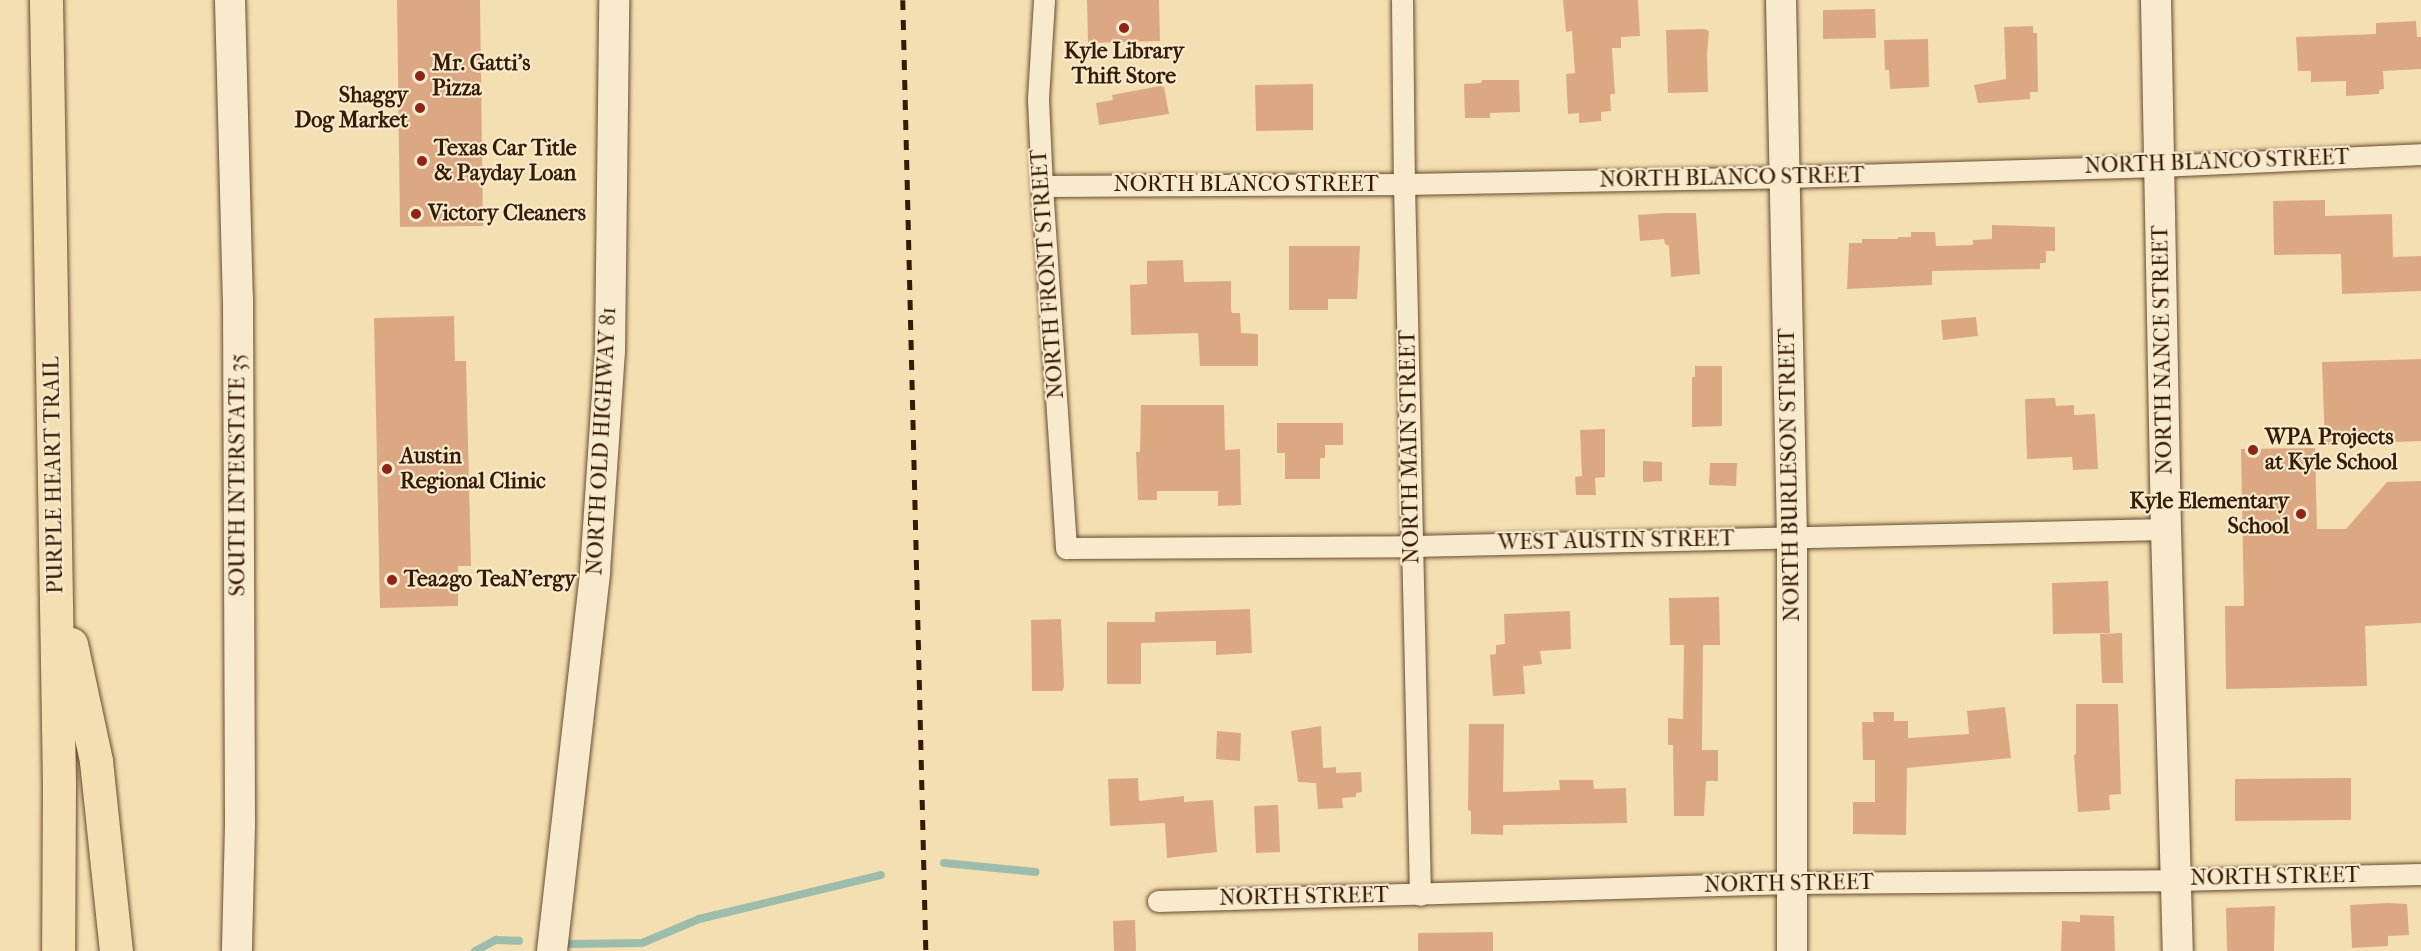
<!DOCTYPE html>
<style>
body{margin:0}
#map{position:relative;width:2421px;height:951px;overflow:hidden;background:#f4dfb2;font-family:"IM FELL French Canon",serif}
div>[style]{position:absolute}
.stream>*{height:8px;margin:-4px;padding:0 4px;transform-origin:4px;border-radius:4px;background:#9cbdac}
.building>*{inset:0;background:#dca884}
.roads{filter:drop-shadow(0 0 2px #664b2f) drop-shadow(0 0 2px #664b2f)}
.street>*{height:21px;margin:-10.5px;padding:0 10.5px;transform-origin:10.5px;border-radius:10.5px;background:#f8eacd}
.secondary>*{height:30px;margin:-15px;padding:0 15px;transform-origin:15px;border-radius:15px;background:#f8eacd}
.highway>*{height:33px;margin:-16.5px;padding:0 16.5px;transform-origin:16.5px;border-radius:16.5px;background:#f4dfb2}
.rail>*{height:4.5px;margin-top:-2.25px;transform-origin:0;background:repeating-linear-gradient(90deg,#371a03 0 10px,transparent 0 20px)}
.dots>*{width:16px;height:16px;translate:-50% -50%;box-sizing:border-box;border:3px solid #f8eacd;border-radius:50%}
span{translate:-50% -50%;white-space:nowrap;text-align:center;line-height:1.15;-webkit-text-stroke:4.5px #f8eacd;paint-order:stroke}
.poi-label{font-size:22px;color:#371a03;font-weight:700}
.left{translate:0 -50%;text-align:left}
.right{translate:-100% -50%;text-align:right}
.street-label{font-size:22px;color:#371a03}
</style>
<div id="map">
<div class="stream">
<div style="left:944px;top:863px;width:92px;rotate:5.6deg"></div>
<div style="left:569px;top:944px;width:73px;rotate:-0.8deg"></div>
<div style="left:642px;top:943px;width:62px;rotate:-22.8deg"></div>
<div style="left:699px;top:919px;width:187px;rotate:-13.6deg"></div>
<div style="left:475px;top:951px;width:24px;rotate:-28deg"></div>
<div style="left:496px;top:940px;width:23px;rotate:2deg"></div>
</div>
<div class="building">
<div style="clip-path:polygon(397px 0,480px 0,483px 226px,400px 227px)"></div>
<div style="clip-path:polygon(1087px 0,1159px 0,1160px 41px,1088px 43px)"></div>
<div style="clip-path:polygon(1563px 0,1638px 0,1640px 36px,1621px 37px,1621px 48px,1612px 48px,1615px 94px,1610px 94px,1611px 111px,1601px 112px,1601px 121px,1579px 123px,1579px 113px,1568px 114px,1566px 74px,1575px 73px,1572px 31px,1566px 32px)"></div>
<div style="clip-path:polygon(1875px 9px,1876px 38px,1823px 39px,1823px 10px)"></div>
<div style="clip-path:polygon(2416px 21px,2417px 37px,2421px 37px,2421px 69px,2383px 71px,2384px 89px,2379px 90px,2379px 94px,2346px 96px,2346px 81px,2311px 82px,2311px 71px,2298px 71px,2296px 37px,2376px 34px,2376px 23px)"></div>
<div style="clip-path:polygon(2033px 26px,2033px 33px,2037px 33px,2038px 92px,2030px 92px,2030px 99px,1978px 103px,1974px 85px,2006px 79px,2004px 27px)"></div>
<div style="clip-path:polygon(1705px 29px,1709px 31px,1707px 54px,1708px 92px,1668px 93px,1666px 30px)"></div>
<div style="clip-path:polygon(1928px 39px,1929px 87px,1890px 89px,1889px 70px,1885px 70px,1884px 40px)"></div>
<div style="clip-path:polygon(1482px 80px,1519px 80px,1520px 112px,1490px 113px,1490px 118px,1465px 118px,1464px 84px,1481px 83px)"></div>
<div style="clip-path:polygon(1313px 84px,1313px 130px,1256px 131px,1255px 85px)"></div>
<div style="clip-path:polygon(1160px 86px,1164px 87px,1169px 114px,1099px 125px,1096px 103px,1113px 100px,1112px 95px)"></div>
<div style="clip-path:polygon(2325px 200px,2325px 216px,2392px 214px,2393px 257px,2421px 256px,2421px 291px,2342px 294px,2341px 254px,2274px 255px,2273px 201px)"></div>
<div style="clip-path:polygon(1665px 213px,1696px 213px,1700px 274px,1671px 277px,1669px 246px,1665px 244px,1664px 239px,1640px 241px,1638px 215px)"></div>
<div style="clip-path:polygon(1992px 225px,2055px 227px,2055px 251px,2046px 251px,2046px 263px,2040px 263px,2040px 269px,1932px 271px,1932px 285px,1847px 289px,1849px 243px,1862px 243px,1862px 239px,1898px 239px,1898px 237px,1911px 237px,1911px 232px,1935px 232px,1936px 246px,1973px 245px,1973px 240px,1992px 239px)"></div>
<div style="clip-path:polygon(1289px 246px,1360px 246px,1357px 299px,1328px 299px,1328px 310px,1289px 310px)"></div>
<div style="clip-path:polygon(1183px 260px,1184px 282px,1231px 281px,1231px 310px,1232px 313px,1240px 313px,1241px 333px,1258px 334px,1258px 366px,1200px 366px,1198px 333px,1131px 335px,1130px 285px,1147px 284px,1147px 261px)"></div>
<div style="clip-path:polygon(454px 316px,455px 361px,466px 361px,471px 566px,458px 566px,458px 606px,380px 608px,374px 318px)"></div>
<div style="clip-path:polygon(1976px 317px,1978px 336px,1943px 340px,1941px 320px)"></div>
<div style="clip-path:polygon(2421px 359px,2421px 441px,2325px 445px,2322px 362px)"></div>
<div style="clip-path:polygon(1695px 366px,1722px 366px,1722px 426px,1692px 427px,1692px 377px,1695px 377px)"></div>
<div style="clip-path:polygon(2055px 398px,2056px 406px,2074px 405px,2074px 415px,2095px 414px,2098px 469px,2073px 470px,2072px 457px,2027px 459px,2025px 399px)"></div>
<div style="clip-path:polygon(1141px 405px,1224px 405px,1225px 450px,1240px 449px,1241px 505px,1218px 506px,1218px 491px,1157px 491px,1157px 500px,1138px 500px,1136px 452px,1140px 452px)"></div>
<div style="clip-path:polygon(1277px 423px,1343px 423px,1343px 445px,1325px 445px,1325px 458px,1320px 458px,1320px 479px,1285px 479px,1285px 453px,1277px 453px)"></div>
<div style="clip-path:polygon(1605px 429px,1605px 477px,1595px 478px,1596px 495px,1576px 495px,1575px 477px,1582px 476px,1580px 430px)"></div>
<div style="clip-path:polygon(2315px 448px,2317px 529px,2346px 529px,2387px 482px,2421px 481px,2421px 623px,2365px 626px,2367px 686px,2226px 689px,2225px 606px,2244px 606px,2241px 449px)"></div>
<div style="clip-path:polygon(1643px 461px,1662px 462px,1662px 481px,1643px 482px)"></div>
<div style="clip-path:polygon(1710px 463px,1737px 463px,1736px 486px,1709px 485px)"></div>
<div style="clip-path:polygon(2108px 581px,2110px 633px,2053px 634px,2052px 583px)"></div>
<div style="clip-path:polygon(1719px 597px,1720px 645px,1703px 645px,1702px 750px,1718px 750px,1718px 781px,1706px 781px,1704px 816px,1674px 816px,1673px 745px,1668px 745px,1668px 718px,1683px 719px,1684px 645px,1670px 645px,1669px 598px)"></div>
<div style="clip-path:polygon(1250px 609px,1252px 653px,1216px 655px,1216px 641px,1210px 641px,1141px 643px,1141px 684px,1107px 684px,1107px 622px,1155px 622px,1155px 612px)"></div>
<div style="clip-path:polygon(1570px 611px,1571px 649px,1540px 651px,1542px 664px,1523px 666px,1525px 694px,1493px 696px,1490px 655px,1496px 654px,1496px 645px,1505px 644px,1504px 614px)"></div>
<div style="clip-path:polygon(1061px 619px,1064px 687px,1062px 691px,1032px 691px,1031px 620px)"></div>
<div style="clip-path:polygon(2122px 633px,2123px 683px,2102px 683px,2100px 634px)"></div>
<div style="clip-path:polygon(2076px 704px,2118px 704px,2121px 794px,2109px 795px,2110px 810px,2078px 812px,2074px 755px,2076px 754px)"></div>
<div style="clip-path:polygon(2005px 707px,2011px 758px,1907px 768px,1906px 835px,1853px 834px,1853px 802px,1875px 802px,1875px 760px,1863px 760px,1862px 722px,1874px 722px,1873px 712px,1894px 712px,1894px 721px,1908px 721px,1908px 738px,1969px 734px,1967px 711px)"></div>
<div style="clip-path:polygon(1469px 724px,1504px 724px,1503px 792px,1560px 790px,1559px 780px,1593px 780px,1594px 789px,1626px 788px,1627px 823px,1503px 825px,1503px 835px,1471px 834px,1471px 811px,1468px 810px)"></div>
<div style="clip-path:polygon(1321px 726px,1323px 768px,1336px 767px,1336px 773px,1361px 772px,1362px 792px,1356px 793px,1356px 797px,1342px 798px,1343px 808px,1318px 809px,1316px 783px,1298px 782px,1291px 731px)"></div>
<div style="clip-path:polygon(1217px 731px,1241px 733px,1240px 761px,1216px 759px)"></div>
<div style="clip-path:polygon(1138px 778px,1139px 801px,1184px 796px,1184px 802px,1213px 800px,1217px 852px,1167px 858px,1165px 823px,1110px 826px,1108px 779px)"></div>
<div style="clip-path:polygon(2351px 778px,2351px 820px,2235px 821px,2235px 779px)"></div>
<div style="clip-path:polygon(1278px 805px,1280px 852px,1256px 853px,1254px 806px)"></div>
<div style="clip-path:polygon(2388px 903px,2407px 904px,2409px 935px,2388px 936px,2388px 946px,2352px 948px,2350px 905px)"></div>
<div style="clip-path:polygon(2275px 906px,2274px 951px,2227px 951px,2226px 908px)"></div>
<div style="clip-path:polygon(2080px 915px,2114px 916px,2115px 951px,2061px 951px,2062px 921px,2080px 922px)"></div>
<div style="clip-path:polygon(1135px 920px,1136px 951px,1114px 951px,1113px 921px)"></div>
<div style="clip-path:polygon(1493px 932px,1493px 951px,1418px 951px,1418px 933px)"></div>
</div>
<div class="roads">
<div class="street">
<div style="left:1044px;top:0;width:99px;rotate:93.5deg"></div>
<div style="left:1038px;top:99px;width:87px;rotate:87.4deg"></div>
<div style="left:1042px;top:186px;width:363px;rotate:86.2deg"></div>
<div style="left:1066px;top:548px;width:347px;rotate:-0.3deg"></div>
<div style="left:1413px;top:546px;width:753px;rotate:-1.29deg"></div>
<div style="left:1402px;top:0;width:184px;rotate:89.4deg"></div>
<div style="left:1404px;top:184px;width:711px;rotate:88.71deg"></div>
<div style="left:1042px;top:186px;width:362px;rotate:-0.3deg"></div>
<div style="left:1404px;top:184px;width:382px;rotate:-1deg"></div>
<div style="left:1786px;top:177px;width:373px;rotate:-1.7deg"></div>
<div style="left:2159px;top:166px;width:262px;rotate:-2.6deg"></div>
<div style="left:1158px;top:901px;width:633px;rotate:-1.63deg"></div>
<div style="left:1791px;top:883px;width:385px;rotate:-0.4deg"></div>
<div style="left:2176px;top:880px;width:245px;rotate:-1.4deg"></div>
</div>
<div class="secondary">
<div style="left:230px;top:0;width:298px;rotate:88.5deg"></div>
<div style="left:238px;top:298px;width:527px;rotate:89.78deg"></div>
<div style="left:240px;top:825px;width:126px;rotate:91.4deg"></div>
<div style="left:1781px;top:0;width:537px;rotate:88.83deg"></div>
<div style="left:1792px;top:537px;width:414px;rotate:90deg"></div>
<div style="left:2156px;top:0;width:529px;rotate:88.92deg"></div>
<div style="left:2166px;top:529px;width:422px;rotate:88.4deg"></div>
<div style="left:552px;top:951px;width:382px;rotate:-83.5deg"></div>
<div style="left:595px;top:571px;width:221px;rotate:-86.1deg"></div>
<div style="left:610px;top:351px;width:351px;rotate:-89.3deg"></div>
</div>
<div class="highway">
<div style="left:46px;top:0;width:783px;rotate:89.05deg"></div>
<div style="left:59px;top:783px;width:168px;rotate:90.3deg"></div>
<div style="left:71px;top:644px;width:120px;rotate:77.9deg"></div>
<div style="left:96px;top:761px;width:191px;rotate:84deg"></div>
</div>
</div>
<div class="rail">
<div style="left:903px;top:0;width:951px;rotate:88.61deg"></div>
</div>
<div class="dots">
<div style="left:1124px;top:28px;background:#8f2418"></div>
<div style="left:420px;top:76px;background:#8f2418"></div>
<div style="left:420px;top:108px;background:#8f2418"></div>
<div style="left:422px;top:161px;background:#8f2418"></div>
<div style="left:416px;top:214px;background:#8f2418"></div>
<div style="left:2253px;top:450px;background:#8f2418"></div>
<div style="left:387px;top:469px;background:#8f2418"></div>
<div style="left:2301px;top:514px;background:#8f2418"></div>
<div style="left:392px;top:580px;background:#8f2418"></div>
</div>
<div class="poi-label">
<span style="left:1124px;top:64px">Kyle Library<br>Thift Store</span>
<span class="left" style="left:432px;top:76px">Mr. Gatti's<br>Pizza</span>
<span class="right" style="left:408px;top:108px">Shaggy<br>Dog Market</span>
<span class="left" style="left:434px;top:161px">Texas Car Title<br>&amp; Payday Loan</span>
<span class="left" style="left:428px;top:214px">Victory Cleaners</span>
<span class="left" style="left:2265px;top:450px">WPA Projects<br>at Kyle School</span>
<span class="left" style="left:400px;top:469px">Austin<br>Regional Clinic</span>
<span class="right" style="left:2289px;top:514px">Kyle Elementary<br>School</span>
<span class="left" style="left:404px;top:580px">Tea2go TeaN'ergy</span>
</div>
<div class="street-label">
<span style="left:2217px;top:162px;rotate:-2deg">NORTH BLANCO STREET</span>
<span style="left:1732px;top:178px;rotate:-1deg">NORTH BLANCO STREET</span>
<span style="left:1246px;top:185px">NORTH BLANCO STREET</span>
<span style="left:1048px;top:274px;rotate:-94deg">NORTH FRONT STREET</span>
<span style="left:2163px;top:350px;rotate:-91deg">NORTH NANCE STREET</span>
<span style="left:602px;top:441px;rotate:-87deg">NORTH OLD HIGHWAY 81</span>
<span style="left:1410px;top:447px;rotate:-91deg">NORTH MAIN STREET</span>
<span style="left:54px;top:475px;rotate:-91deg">PURPLE HEART TRAIL</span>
<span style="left:238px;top:475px;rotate:-90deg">SOUTH INTERSTATE 35</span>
<span style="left:1790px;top:475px;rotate:-91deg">NORTH BURLESON STREET</span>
<span style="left:1616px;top:541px;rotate:-1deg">WEST AUSTIN STREET</span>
<span style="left:2275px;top:877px;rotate:-1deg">NORTH STREET</span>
<span style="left:1789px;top:884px;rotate:-1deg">NORTH STREET</span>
<span style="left:1304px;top:897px;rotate:-1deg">NORTH STREET</span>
</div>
</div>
